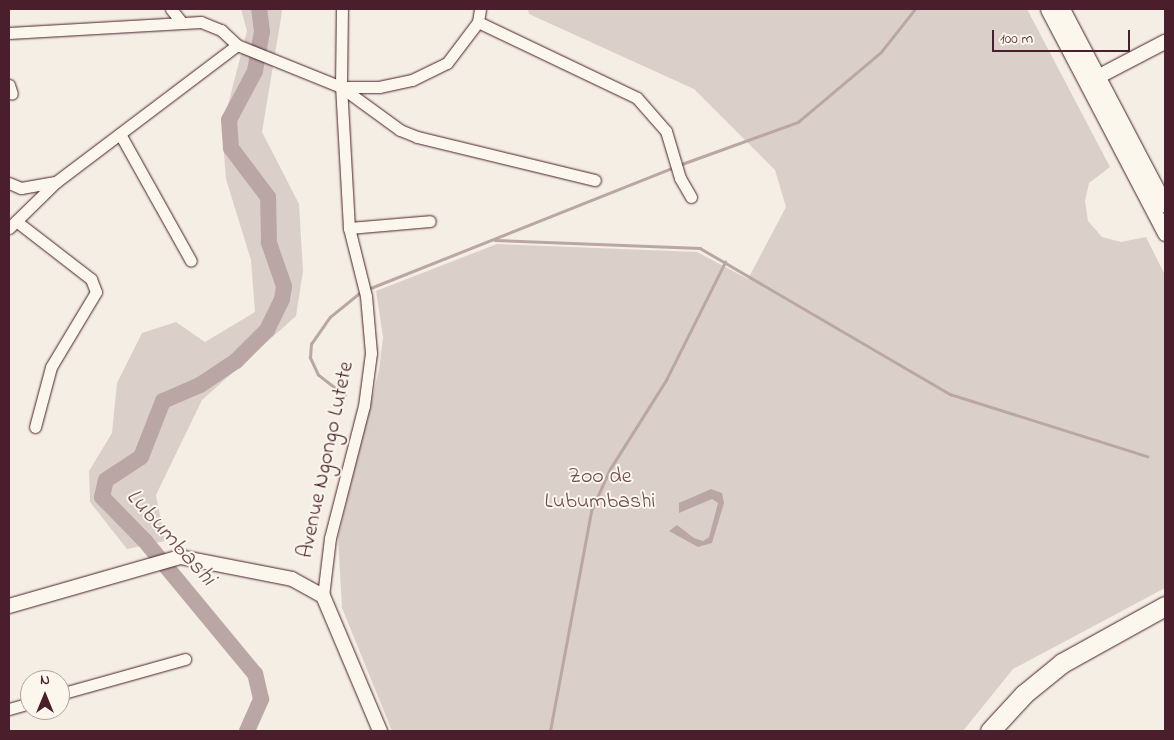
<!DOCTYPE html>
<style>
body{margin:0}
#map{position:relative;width:1174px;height:740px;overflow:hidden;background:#f4eee4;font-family:"Indie Flower",sans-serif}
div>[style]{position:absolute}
.green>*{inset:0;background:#dbd0c9}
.water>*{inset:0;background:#baa7a5}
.stream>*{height:2.5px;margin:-1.25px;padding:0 1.25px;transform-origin:1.25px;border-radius:1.25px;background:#baa7a5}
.river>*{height:16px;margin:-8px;padding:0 8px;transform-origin:8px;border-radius:8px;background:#baa7a5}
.roads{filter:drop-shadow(0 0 1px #4a1f2b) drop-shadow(0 0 1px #4a1f2b)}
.minor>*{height:11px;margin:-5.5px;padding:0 5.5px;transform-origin:5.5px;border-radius:5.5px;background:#fbf7ec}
.tertiary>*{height:14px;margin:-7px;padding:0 7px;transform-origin:7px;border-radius:7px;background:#fbf7ec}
.secondary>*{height:15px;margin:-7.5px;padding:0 7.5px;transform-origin:7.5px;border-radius:7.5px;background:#fbf7ec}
.trunk>*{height:19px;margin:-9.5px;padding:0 9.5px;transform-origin:9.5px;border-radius:9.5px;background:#fbf7ec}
span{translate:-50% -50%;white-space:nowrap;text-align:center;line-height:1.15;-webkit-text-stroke:4px #fbf7ec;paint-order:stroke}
.street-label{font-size:22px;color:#4a1f2b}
.park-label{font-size:22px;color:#6e4b52}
.water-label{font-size:24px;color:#714f56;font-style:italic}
.frame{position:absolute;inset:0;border:10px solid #4a1f2b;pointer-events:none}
.north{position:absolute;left:20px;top:670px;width:50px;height:50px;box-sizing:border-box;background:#fbf7ec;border:1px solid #b4a19f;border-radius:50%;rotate:0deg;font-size:14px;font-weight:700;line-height:20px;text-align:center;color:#4a1f2b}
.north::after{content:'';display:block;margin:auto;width:18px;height:22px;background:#4a1f2b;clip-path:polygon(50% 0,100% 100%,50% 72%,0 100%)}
.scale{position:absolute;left:992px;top:30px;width:138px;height:22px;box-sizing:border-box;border:2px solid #4a1f2b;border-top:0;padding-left:6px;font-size:15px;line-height:18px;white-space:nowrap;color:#4a1f2b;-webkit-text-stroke:4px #fbf7ec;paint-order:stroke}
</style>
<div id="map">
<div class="green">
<div style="clip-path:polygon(241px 9px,282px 9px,282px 12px,262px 132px,299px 204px,303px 271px,296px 316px,202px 400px,156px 495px,165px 541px,127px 549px,90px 502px,89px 471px,112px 433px,117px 383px,142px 333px,176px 322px,205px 342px,255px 312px,251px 260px,226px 179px,222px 128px,247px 31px)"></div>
<div style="clip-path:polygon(528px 9px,1027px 9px,1110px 167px,1089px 183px,1085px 201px,1088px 221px,1102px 237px,1121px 242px,1146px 237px,1165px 275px,1165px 588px,1013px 669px,963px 731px,392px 731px,342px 608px,338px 537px,379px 370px,383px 337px,376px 291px,497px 244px,697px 252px,748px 279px,786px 207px,775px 170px,694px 89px,529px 14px)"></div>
</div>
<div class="water">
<div style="clip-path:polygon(711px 489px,722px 493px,724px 503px,712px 543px,698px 547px,669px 531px,677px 525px,694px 538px,703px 541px,709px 537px,718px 503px,712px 499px,679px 513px,679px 503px)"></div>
</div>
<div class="stream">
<div style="left:679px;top:165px;width:127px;rotate:-19.9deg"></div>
<div style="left:798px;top:122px;width:109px;rotate:-40.1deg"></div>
<div style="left:881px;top:52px;width:55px;rotate:-51.7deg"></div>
<div style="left:495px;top:240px;width:205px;rotate:2.2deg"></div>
<div style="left:700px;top:248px;width:290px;rotate:30.3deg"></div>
<div style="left:950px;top:394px;width:207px;rotate:17.5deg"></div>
<div style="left:368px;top:289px;width:329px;rotate:-21.7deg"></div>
<div style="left:345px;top:396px;width:34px;rotate:-142deg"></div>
<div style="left:318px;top:375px;width:19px;rotate:-115deg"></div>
<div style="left:310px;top:358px;width:14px;rotate:-86deg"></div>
<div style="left:311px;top:344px;width:33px;rotate:-55deg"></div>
<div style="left:330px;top:317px;width:41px;rotate:-39.1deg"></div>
<div style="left:550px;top:731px;width:224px;rotate:-79.4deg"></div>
<div style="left:591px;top:511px;width:46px;rotate:-65.7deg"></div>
<div style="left:610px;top:469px;width:105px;rotate:-57.8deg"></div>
<div style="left:666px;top:380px;width:132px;rotate:-63.4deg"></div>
</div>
<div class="river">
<div style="left:247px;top:731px;width:35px;rotate:-66deg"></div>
<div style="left:261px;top:699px;width:26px;rotate:-103deg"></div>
<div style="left:255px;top:674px;width:174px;rotate:-129.6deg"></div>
<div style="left:144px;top:540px;width:60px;rotate:-134.3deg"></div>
<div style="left:102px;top:497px;width:17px;rotate:-77deg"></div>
<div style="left:106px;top:480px;width:42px;rotate:-33.3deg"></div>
<div style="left:141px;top:457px;width:60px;rotate:-68.6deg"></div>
<div style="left:163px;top:401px;width:40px;rotate:-23.4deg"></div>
<div style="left:200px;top:385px;width:43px;rotate:-33.7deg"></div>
<div style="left:236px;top:361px;width:44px;rotate:-45deg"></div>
<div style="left:267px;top:330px;width:34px;rotate:-64deg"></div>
<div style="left:282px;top:299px;width:13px;rotate:-81deg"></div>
<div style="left:284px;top:286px;width:46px;rotate:-109.2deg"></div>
<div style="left:269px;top:243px;width:46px;rotate:-91.2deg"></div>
<div style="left:268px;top:197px;width:61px;rotate:-127.1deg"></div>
<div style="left:231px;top:148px;width:28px;rotate:-94deg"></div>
<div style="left:229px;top:120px;width:55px;rotate:-62deg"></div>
<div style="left:255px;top:71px;width:40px;rotate:-80deg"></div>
<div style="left:262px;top:32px;width:23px;rotate:-97deg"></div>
</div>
<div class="roads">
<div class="minor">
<div style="left:171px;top:9px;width:14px;rotate:51deg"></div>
<div style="left:478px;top:22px;width:176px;rotate:25.5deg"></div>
<div style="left:637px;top:98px;width:44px;rotate:48.7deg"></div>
<div style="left:666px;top:131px;width:49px;rotate:73.4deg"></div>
<div style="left:680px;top:178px;width:22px;rotate:60deg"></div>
<div style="left:9px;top:33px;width:192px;rotate:-3.3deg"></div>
<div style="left:201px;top:22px;width:22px;rotate:22deg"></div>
<div style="left:221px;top:30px;width:22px;rotate:43deg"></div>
<div style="left:237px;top:45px;width:112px;rotate:22deg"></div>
<div style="left:341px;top:87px;width:38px"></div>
<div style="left:379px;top:87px;width:34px;rotate:-12deg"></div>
<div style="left:412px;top:80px;width:39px;rotate:-26deg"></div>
<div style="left:447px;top:63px;width:51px;rotate:-52.9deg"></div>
<div style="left:478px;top:22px;width:13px;rotate:-81deg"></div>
<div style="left:9px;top:85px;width:9px;rotate:72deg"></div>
<div style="left:341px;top:87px;width:73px;rotate:36.1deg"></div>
<div style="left:400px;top:130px;width:18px;rotate:22deg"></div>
<div style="left:417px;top:137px;width:183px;rotate:13.6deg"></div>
<div style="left:120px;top:134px;width:145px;rotate:60.8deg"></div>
<div style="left:9px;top:183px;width:13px;rotate:23deg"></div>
<div style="left:21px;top:188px;width:36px;rotate:-10deg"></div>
<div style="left:16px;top:221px;width:95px;rotate:37.7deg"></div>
<div style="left:91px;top:279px;width:14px;rotate:69deg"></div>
<div style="left:96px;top:292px;width:87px;rotate:121deg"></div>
<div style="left:51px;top:367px;width:62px;rotate:104.9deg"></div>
<div style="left:9px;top:228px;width:66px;rotate:-44.4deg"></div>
<div style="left:56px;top:182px;width:227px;rotate:-37.1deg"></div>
<div style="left:349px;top:228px;width:81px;rotate:-4.9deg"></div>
<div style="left:323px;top:596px;width:58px;rotate:-83.1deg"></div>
<div style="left:330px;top:538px;width:136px;rotate:-75.6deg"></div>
<div style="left:364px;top:406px;width:53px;rotate:-82.5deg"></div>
<div style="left:371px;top:353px;width:57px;rotate:-95deg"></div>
<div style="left:366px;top:296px;width:70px;rotate:-104deg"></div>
<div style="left:349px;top:228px;width:141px;rotate:-93.2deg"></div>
<div style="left:341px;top:87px;width:78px;rotate:-89.3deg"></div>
<div style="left:60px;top:694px;width:130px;rotate:-15.6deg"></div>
<div style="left:9px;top:709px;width:22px;rotate:-16deg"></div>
</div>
<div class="tertiary">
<div style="left:1088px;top:82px;width:87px;rotate:-27.5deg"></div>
<div style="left:9px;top:606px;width:178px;rotate:-16deg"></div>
<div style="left:180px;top:557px;width:114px;rotate:11.1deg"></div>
<div style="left:292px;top:579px;width:35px;rotate:29deg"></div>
<div style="left:323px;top:596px;width:147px;rotate:67.1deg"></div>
</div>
<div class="secondary">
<div style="left:1048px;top:9px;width:253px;rotate:62.4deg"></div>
<div style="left:1062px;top:9px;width:221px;rotate:62.3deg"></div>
</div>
<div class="trunk">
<div style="left:990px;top:731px;width:50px;rotate:-47.4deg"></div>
<div style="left:1024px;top:694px;width:49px;rotate:-39.2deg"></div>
<div style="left:1062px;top:663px;width:118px;rotate:-29deg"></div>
</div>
</div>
<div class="street-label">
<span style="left:327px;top:460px;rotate:-78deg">Avenue Ngongo Lutete</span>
</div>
<div class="park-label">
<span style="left:600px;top:490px">Zoo de<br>Lubumbashi</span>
</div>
<div class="water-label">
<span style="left:170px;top:538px;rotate:48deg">Lubumbashi</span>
</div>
<div class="frame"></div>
<div class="north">N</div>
<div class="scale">100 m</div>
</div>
